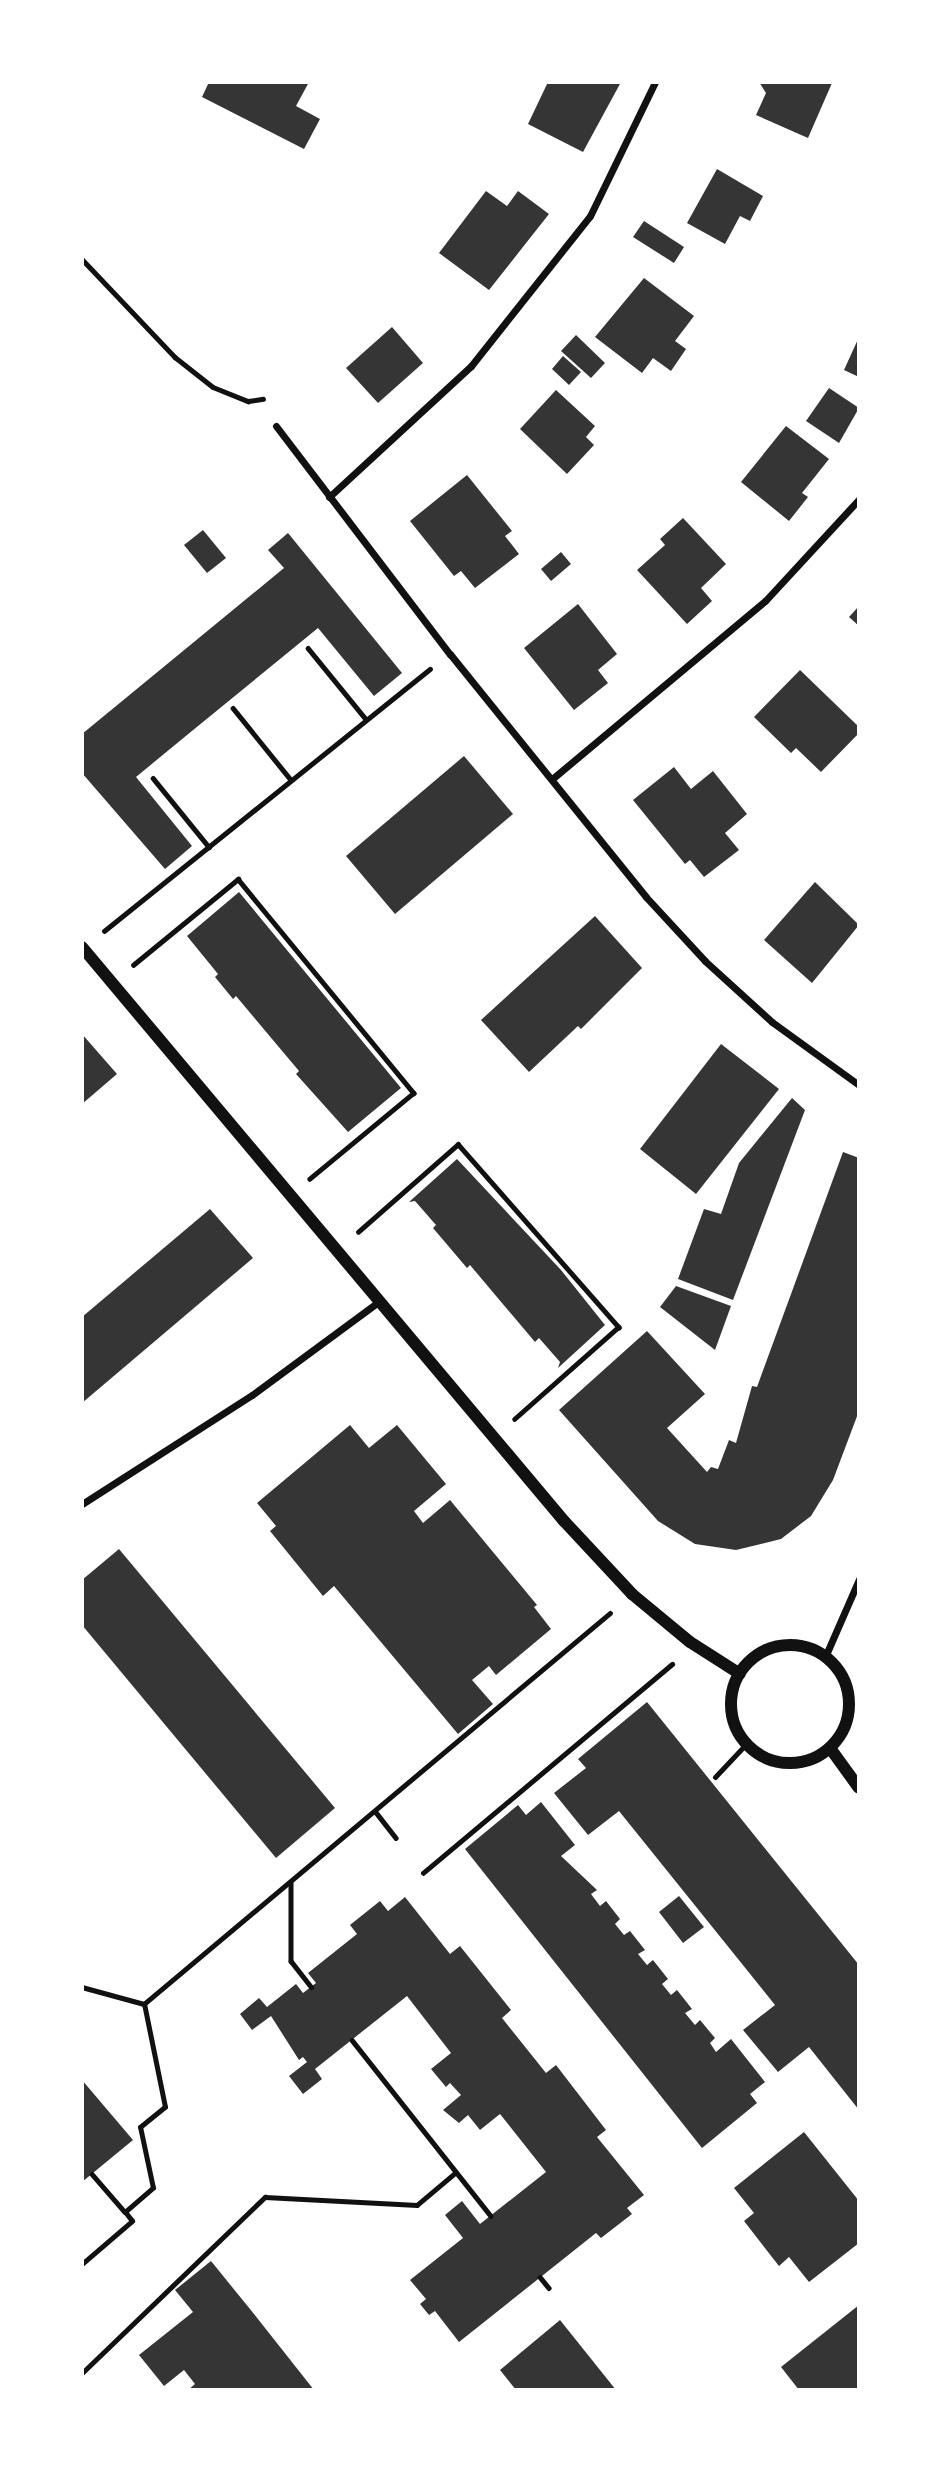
<!DOCTYPE html>
<style>
body{margin:0}
#map{position:relative;width:941px;height:2472px;overflow:hidden;background:#fff;font-family:"PT Sans",sans-serif}
div>[style]{position:absolute}
.building>*{inset:0;background:#353535}
.path>*{height:4.5px;margin:-2.25px;padding:0 2.25px;transform-origin:2.25px;border-radius:2.25px;background:#111}
.service>*{height:5px;margin:-2.5px;padding:0 2.5px;transform-origin:2.5px;border-radius:2.5px;background:#111}
.minor>*{height:7px;margin:-3.5px;padding:0 3.5px;transform-origin:3.5px;border-radius:3.5px;background:#111}
.tertiary>*{height:12px;margin:-6px;padding:0 6px;transform-origin:6px;border-radius:6px;background:#111}
.tertiary>.ring{margin:-6px;padding:0;box-sizing:content-box;background:none;border:12px solid #111;border-radius:50%}
span{translate:-50% -50%;white-space:nowrap;text-align:center;line-height:1.15;-webkit-text-stroke:7px #fff;paint-order:stroke}
.frame{position:absolute;inset:0;border:84px solid #fff;pointer-events:none}
</style>
<div id="map">
<div class="building">
<div style="clip-path:polygon(209px 82px,309px 82px,296px 106px,320px 119px,304px 149px,202px 97px)"></div>
<div style="clip-path:polygon(548px 82px,621px 82px,583px 152px,528px 124px)"></div>
<div style="clip-path:polygon(759px 82px,832px 83px,808px 138px,756px 115px,766px 93px)"></div>
<div style="clip-path:polygon(717px 169px,763px 196px,750px 221px,740px 216px,725px 244px,687px 223px)"></div>
<div style="clip-path:polygon(486px 191px,507px 206px,518px 191px,549px 214px,489px 290px,439px 253px)"></div>
<div style="clip-path:polygon(644px 221px,684px 247px,674px 263px,633px 237px)"></div>
<div style="clip-path:polygon(644px 278px,694px 316px,675px 341px,686px 349px,671px 371px,653px 358px,642px 373px,595px 337px)"></div>
<div style="clip-path:polygon(392px 327px,423px 363px,378px 403px,346px 368px)"></div>
<div style="clip-path:polygon(576px 335px,605px 363px,591px 378px,561px 351px)"></div>
<div style="clip-path:polygon(859px 337px,859px 377px,844px 370px)"></div>
<div style="clip-path:polygon(563px 356px,581px 372px,569px 385px,552px 369px)"></div>
<div style="clip-path:polygon(829px 388px,859px 408px,839px 443px,806px 421px)"></div>
<div style="clip-path:polygon(556px 390px,595px 426px,586px 437px,594px 445px,567px 474px,520px 429px)"></div>
<div style="clip-path:polygon(786px 426px,829px 459px,802px 493px,808px 497px,789px 521px,741px 482px)"></div>
<div style="clip-path:polygon(467px 475px,512px 531px,505px 536px,519px 554px,475px 588px,461px 571px,454px 576px,410px 521px)"></div>
<div style="clip-path:polygon(683px 518px,726px 564px,701px 588px,712px 601px,687px 624px,637px 570px,665px 545px,660px 539px)"></div>
<div style="clip-path:polygon(203px 530px,226px 558px,207px 573px,184px 545px)"></div>
<div style="clip-path:polygon(288px 533px,402px 673px,374px 696px,318px 628px,187px 735px,136px 777px,192px 846px,165px 869px,82px 773px,82px 734px,284px 568px,268px 550px)"></div>
<div style="clip-path:polygon(561px 552px,571px 564px,551px 581px,541px 569px)"></div>
<div style="clip-path:polygon(578px 604px,617px 654px,598px 670px,608px 683px,574px 710px,524px 648px)"></div>
<div style="clip-path:polygon(859px 606px,859px 626px,849px 617px)"></div>
<div style="clip-path:polygon(800px 670px,859px 727px,859px 733px,821px 772px,796px 748px,791px 753px,754px 717px)"></div>
<div style="clip-path:polygon(464px 756px,513px 814px,395px 914px,346px 856px)"></div>
<div style="clip-path:polygon(674px 767px,691px 789px,713px 771px,747px 814px,725px 833px,739px 850px,704px 877px,690px 860px,685px 864px,633px 800px)"></div>
<div style="clip-path:polygon(815px 882px,859px 925px,812px 983px,764px 940px)"></div>
<div style="clip-path:polygon(239px 892px,401px 1088px,348px 1132px,296px 1074px,299px 1071px,236px 996px,233px 999px,215px 977px,218px 974px,187px 936px)"></div>
<div style="clip-path:polygon(595px 916px,642px 968px,581px 1029px,578px 1026px,529px 1072px,481px 1020px)"></div>
<div style="clip-path:polygon(82px 1034px,117px 1074px,82px 1104px)"></div>
<div style="clip-path:polygon(721px 1044px,779px 1089px,696px 1194px,640px 1149px)"></div>
<div style="clip-path:polygon(792px 1098px,805px 1110px,733px 1300px,678px 1279px,704px 1209px,721px 1214px,739px 1163px)"></div>
<div style="clip-path:polygon(843px 1152px,859px 1158px,859px 1411px,833px 1480px,811px 1516px,781px 1539px,736px 1550px,695px 1544px,658px 1521px,559px 1410px,647px 1331px,705px 1394px,667px 1428px,707px 1472px,711px 1467px,718px 1469px,729px 1440px,736px 1443px,752px 1386px,757px 1387px)"></div>
<div style="clip-path:polygon(457px 1159px,561px 1270px,605px 1325px,558px 1368px,560px 1362px,539px 1338px,535px 1342px,470px 1265px,467px 1268px,433px 1228px,436px 1225px,415px 1201px,409px 1202px)"></div>
<div style="clip-path:polygon(210px 1209px,253px 1258px,82px 1403px,82px 1317px)"></div>
<div style="clip-path:polygon(676px 1286px,731px 1306px,715px 1350px,660px 1307px)"></div>
<div style="clip-path:polygon(350px 1425px,369px 1448px,397px 1425px,446px 1484px,414px 1511px,423px 1523px,450px 1500px,537px 1605px,534px 1607px,551px 1629px,496px 1675px,489px 1666px,472px 1680px,493px 1704px,458px 1734px,334px 1586px,323px 1596px,270px 1531px,276px 1526px,257px 1503px)"></div>
<div style="clip-path:polygon(119px 1549px,335px 1808px,276px 1858px,82px 1625px,82px 1580px)"></div>
<div style="clip-path:polygon(647px 1702px,859px 1965px,859px 2110px,809px 2047px,778px 2072px,743px 2030px,775px 2005px,619px 1811px,588px 1835px,554px 1793px,586px 1768px,578px 1759px)"></div>
<div style="clip-path:polygon(541px 1802px,575px 1845px,561px 1856px,597px 1890px,591px 1894px,600px 1906px,606px 1901px,620px 1919px,615px 1924px,624px 1935px,630px 1931px,645px 1950px,638px 1954px,647px 1965px,653px 1960px,668px 1979px,662px 1984px,671px 1995px,677px 1990px,692px 2009px,685px 2013px,695px 2025px,700px 2020px,715px 2038px,710px 2043px,716px 2052px,731px 2039px,765px 2082px,750px 2094px,757px 2103px,702px 2148px,465px 1849px,518px 1805px,526px 1815px)"></div>
<div style="clip-path:polygon(679px 1896px,704px 1927px,683px 1943px,659px 1912px)"></div>
<div style="clip-path:polygon(405px 1897px,450px 1954px,460px 1946px,511px 2010px,502px 2018px,546px 2073px,556px 2065px,606px 2130px,597px 2137px,644px 2195px,627px 2208px,632px 2214px,601px 2238px,596px 2233px,459px 2342px,435px 2311px,429px 2315px,420px 2304px,426px 2299px,410px 2280px,463px 2238px,445px 2215px,462px 2201px,480px 2224px,546px 2172px,500px 2114px,480px 2130px,468px 2115px,459px 2123px,443px 2110px,461px 2095px,450px 2083px,446px 2087px,431px 2069px,451px 2053px,407px 1996px,315px 2069px,322px 2079px,303px 2094px,289px 2076px,307px 2062px,303px 2057px,299px 2060px,271px 2016px,252px 2030px,240px 2014px,259px 1998px,267px 2007px,296px 1984px,303px 1993px,316px 1983px,308px 1973px,357px 1934px,350px 1925px,380px 1901px,388px 1911px)"></div>
<div style="clip-path:polygon(82px 2080px,133px 2140px,82px 2182px,83px 2085px)"></div>
<div style="clip-path:polygon(804px 2132px,859px 2201px,859px 2243px,809px 2282px,789px 2257px,779px 2266px,744px 2221px,754px 2213px,734px 2188px)"></div>
<div style="clip-path:polygon(211px 2261px,254px 2314px,314px 2390px,188px 2390px,195px 2384px,184px 2370px,164px 2386px,139px 2355px,193px 2312px,175px 2290px)"></div>
<div style="clip-path:polygon(859px 2305px,859px 2388px,799px 2390px,781px 2367px)"></div>
<div style="clip-path:polygon(560px 2320px,616px 2390px,516px 2390px,500px 2370px)"></div>
</div>
<div class="path">
<div style="left:82px;top:259px;width:135px;rotate:46.5deg"></div>
<div style="left:175px;top:357px;width:48px;rotate:38.3deg"></div>
<div style="left:213px;top:387px;width:38px;rotate:22deg"></div>
<div style="left:248px;top:401px;width:15px;rotate:-8deg"></div>
<div style="left:308px;top:648px;width:92px;rotate:50.8deg"></div>
<div style="left:233px;top:708px;width:92px;rotate:51.1deg"></div>
<div style="left:153px;top:778px;width:89px;rotate:50.9deg"></div>
<div style="left:104px;top:931px;width:418px;rotate:-38.8deg"></div>
<div style="left:133px;top:965px;width:136px;rotate:-39.3deg"></div>
<div style="left:238px;top:879px;width:277px;rotate:50.6deg"></div>
<div style="left:414px;top:1093px;width:135px;rotate:140.4deg"></div>
<div style="left:358px;top:1232px;width:133px;rotate:-41.3deg"></div>
<div style="left:458px;top:1144px;width:244px;rotate:48.7deg"></div>
<div style="left:619px;top:1327px;width:139px;rotate:138.5deg"></div>
<div style="left:375px;top:1811px;width:34px;rotate:52deg"></div>
<div style="left:423px;top:1873px;width:325px;rotate:-40deg"></div>
<div style="left:291px;top:1882px;width:79px;rotate:90deg"></div>
<div style="left:291px;top:1961px;width:33px;rotate:52deg"></div>
<div style="left:82px;top:1987px;width:64px;rotate:15.3deg"></div>
<div style="left:144px;top:2004px;width:608px;rotate:-40deg"></div>
<div style="left:352px;top:2040px;width:224px;rotate:51.7deg"></div>
<div style="left:92px;top:2174px;width:50px;rotate:49deg"></div>
<div style="left:82px;top:2264px;width:66px;rotate:-40.7deg"></div>
<div style="left:132px;top:2221px;width:11px;rotate:-128deg"></div>
<div style="left:125px;top:2212px;width:37px;rotate:-41deg"></div>
<div style="left:153px;top:2188px;width:62px;rotate:-102deg"></div>
<div style="left:140px;top:2127px;width:32px;rotate:-39deg"></div>
<div style="left:165px;top:2107px;width:105px;rotate:-101.5deg"></div>
<div style="left:540px;top:2277px;width:14px;rotate:51deg"></div>
<div style="left:82px;top:2373px;width:254px;rotate:-43.9deg"></div>
<div style="left:265px;top:2197px;width:152px;rotate:3deg"></div>
<div style="left:417px;top:2205px;width:50px;rotate:-40.1deg"></div>
</div>
<div class="service">
<div style="left:715px;top:1777px;width:45px;rotate:-46.8deg"></div>
</div>
<div class="minor">
<div style="left:276px;top:426px;width:287px;rotate:52.7deg"></div>
<div style="left:450px;top:654px;width:312px;rotate:51.1deg"></div>
<div style="left:646px;top:897px;width:87px;rotate:47.3deg"></div>
<div style="left:705px;top:961px;width:91px;rotate:42.3deg"></div>
<div style="left:772px;top:1022px;width:107px;rotate:35.9deg"></div>
<div style="left:329px;top:497px;width:193px;rotate:-42.7deg"></div>
<div style="left:471px;top:366px;width:191px;rotate:-51.6deg"></div>
<div style="left:590px;top:216px;width:149px;rotate:-64.1deg"></div>
<div style="left:552px;top:779px;width:278px;rotate:-39.9deg"></div>
<div style="left:765px;top:601px;width:139px;rotate:-47.3deg"></div>
<div style="left:82px;top:1504px;width:202px;rotate:-32.7deg"></div>
<div style="left:252px;top:1395px;width:157px;rotate:-36.4deg"></div>
<div style="left:825px;top:1657px;width:85px;rotate:-66.4deg"></div>
</div>
<div class="tertiary">
<div style="left:82px;top:947px;width:750px;rotate:49.98deg"></div>
<div style="left:564px;top:1521px;width:100px;rotate:47deg"></div>
<div style="left:632px;top:1594px;width:75px;rotate:39.6deg"></div>
<div style="left:690px;top:1642px;width:59px;rotate:32.6deg"></div>
<div class="ring" style="left:731px;top:1645px;width:106px;height:106px"></div>
<div style="left:830px;top:1748px;width:49px;rotate:54.1deg"></div>
</div>
<div class="frame"></div>
</div>
